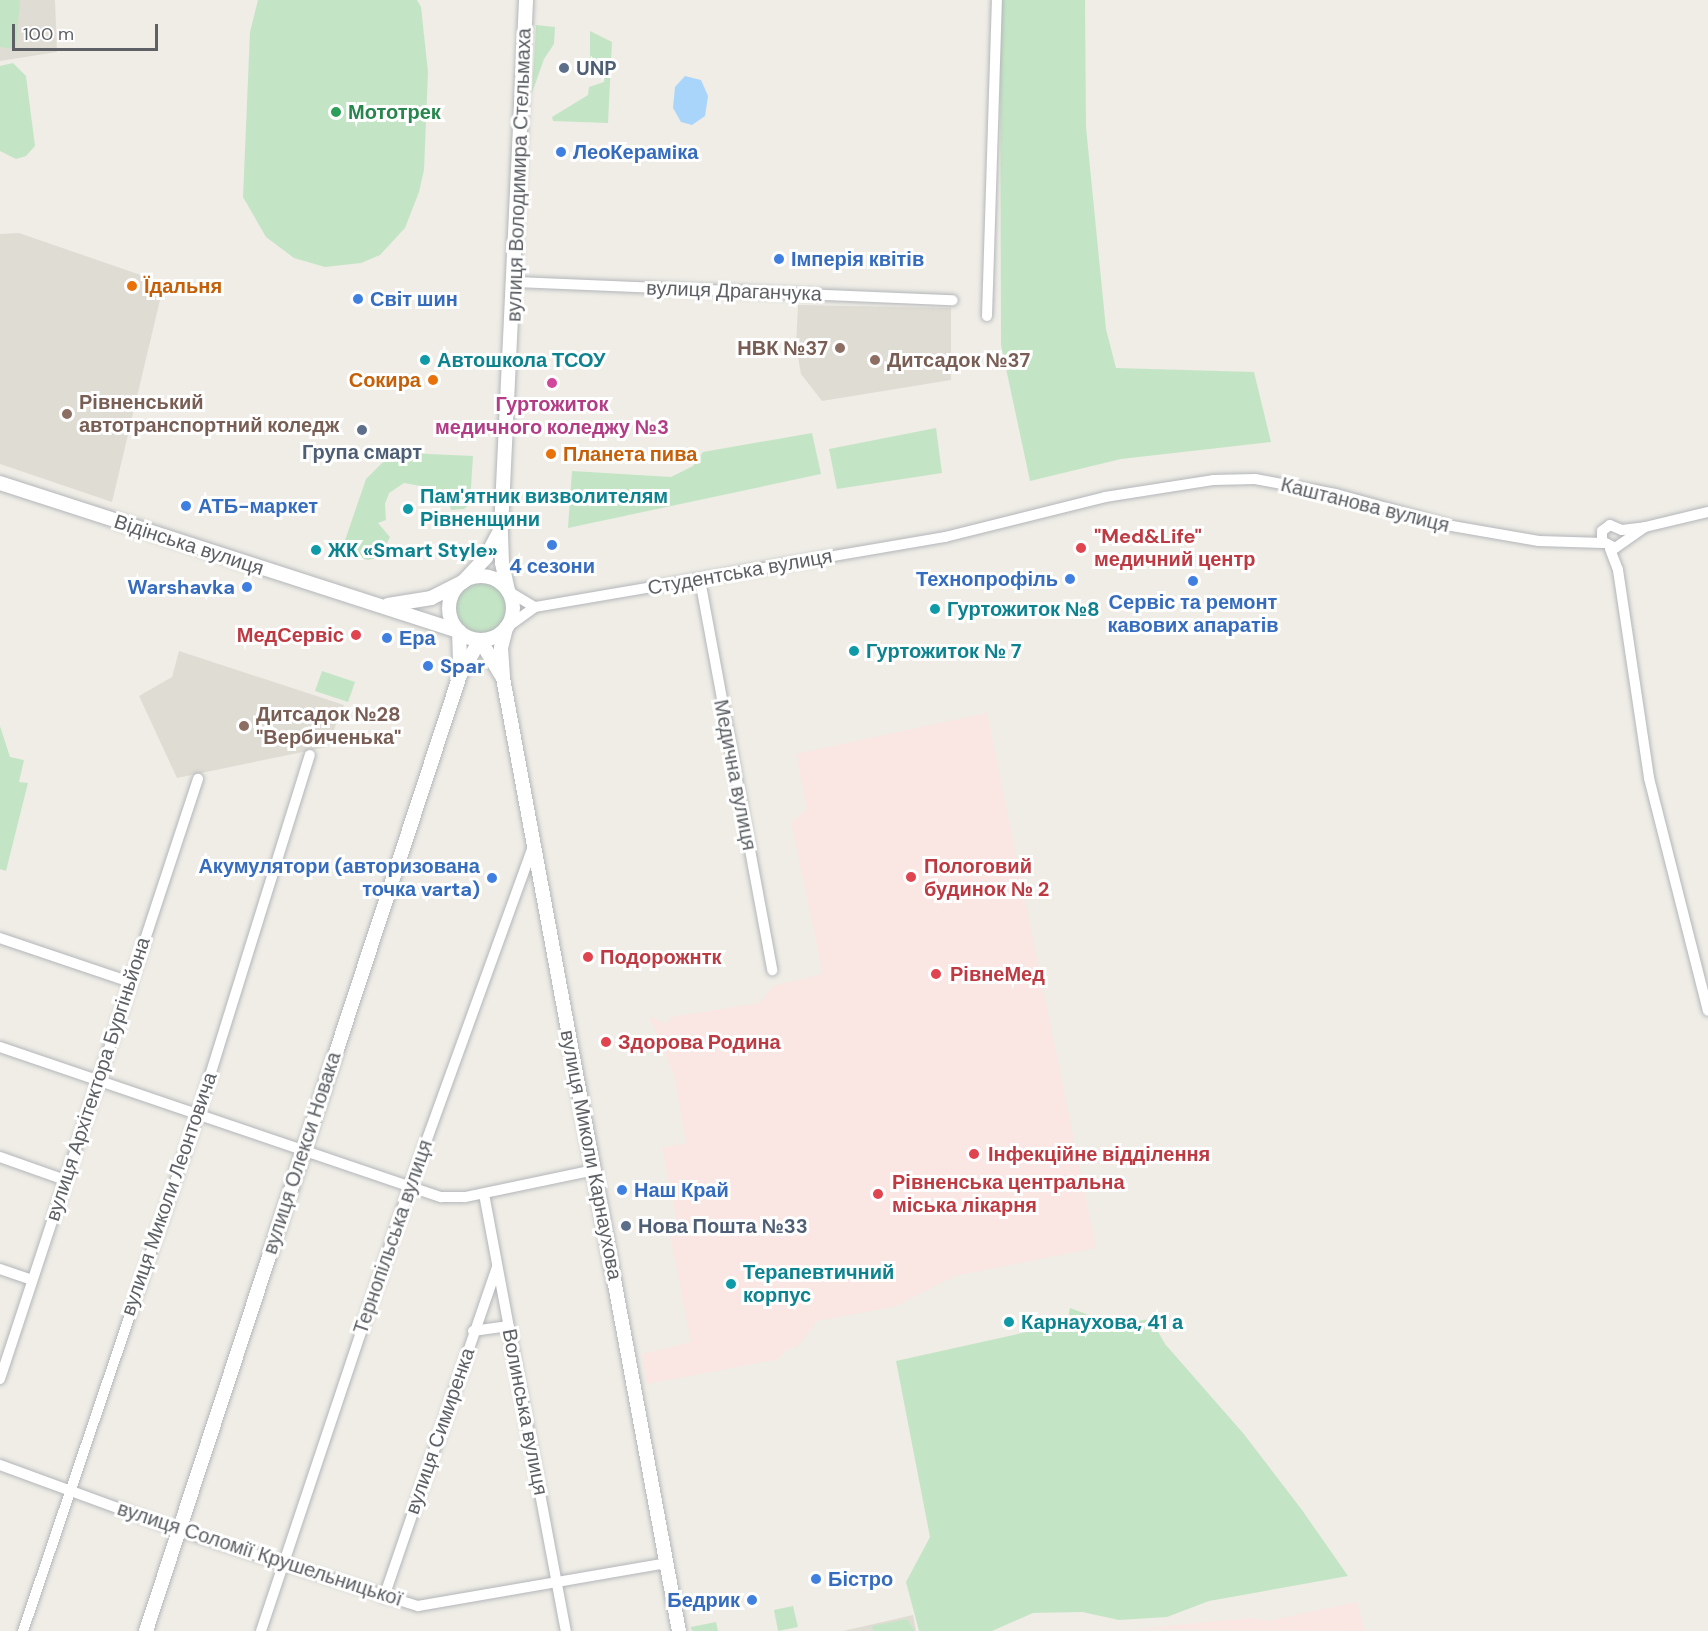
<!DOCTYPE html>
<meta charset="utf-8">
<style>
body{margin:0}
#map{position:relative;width:1708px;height:1631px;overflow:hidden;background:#efede6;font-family:"DM Sans",sans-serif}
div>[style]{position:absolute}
.education>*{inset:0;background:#dfdcd4}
.medical>*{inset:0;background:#fae6e3}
.green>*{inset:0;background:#c4e5c5}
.round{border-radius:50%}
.water>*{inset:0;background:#aad5fa}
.roads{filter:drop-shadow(0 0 2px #b3b6ba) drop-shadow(0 0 2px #b3b6ba)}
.minor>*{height:10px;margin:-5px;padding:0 5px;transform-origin:5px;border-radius:5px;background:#fff}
.secondary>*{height:14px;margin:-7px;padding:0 7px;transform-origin:7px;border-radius:7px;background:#fff}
.secondary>.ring{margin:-7px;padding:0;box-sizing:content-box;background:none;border:14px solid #fff;border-radius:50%}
.dots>*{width:16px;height:16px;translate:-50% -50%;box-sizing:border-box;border:3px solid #fff;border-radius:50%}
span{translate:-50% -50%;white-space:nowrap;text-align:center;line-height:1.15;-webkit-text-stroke:6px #fff;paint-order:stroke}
.service-label{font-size:20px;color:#4e5e75;font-weight:700}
.left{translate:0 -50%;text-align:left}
.leisure-label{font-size:20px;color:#27864d;font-weight:700}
.shop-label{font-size:20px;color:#366cbe;font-weight:700}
.right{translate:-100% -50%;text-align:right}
.street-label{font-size:20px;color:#5d6165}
.food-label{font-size:20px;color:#c56008;font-weight:700}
.education-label{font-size:20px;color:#785e54;font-weight:700}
.culture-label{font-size:20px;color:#0d838f;font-weight:700}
.hotel-label{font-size:20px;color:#b23c85;font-weight:700}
.health-label{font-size:20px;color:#be3a42;font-weight:700}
.scale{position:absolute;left:12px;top:24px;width:146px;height:27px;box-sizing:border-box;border:3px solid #5d6165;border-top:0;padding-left:8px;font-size:18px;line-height:21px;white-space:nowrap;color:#5d6165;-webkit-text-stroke:4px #fff;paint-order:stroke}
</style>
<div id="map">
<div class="education">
<div style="clip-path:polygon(0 0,55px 0,57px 52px,0 61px)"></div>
<div style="clip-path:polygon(19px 233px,164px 283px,112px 502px,0 464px,0 234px)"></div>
<div style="clip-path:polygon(798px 305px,951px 308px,951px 380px,822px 401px,801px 374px,796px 346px)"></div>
<div style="clip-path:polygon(179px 651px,344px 705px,327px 747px,177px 778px,139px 696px,172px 677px)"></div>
<div style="clip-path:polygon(913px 1615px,916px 1631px,843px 1631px)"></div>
</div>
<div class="medical">
<div style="clip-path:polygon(987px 713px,1096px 1248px,954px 1276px,896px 1306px,817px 1321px,799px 1345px,786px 1350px,779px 1359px,647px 1384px,642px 1354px,691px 1342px,670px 1235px,679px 1233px,662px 1148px,686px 1143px,674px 1075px,649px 1016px,667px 1024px,671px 1017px,760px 1003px,773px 986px,823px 974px,791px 823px,807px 809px,796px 754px)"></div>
<div style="clip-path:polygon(1357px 1602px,1365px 1631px,1136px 1629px,1252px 1618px,1268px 1621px)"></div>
</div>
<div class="green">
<div style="clip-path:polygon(0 0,20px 0,16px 49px,0 47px)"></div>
<div style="clip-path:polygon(258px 0,417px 0,421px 7px,428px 72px,424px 170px,419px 192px,405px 228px,380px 255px,361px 263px,325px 267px,294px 258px,266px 237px,243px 197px,250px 32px)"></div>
<div style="clip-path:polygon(1000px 0,1085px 0,1086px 127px,1106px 329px,1116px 368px,1254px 372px,1271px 442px,1121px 459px,1030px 481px,1001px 345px)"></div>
<div style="clip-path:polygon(536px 25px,555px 27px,554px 44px,544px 59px,532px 93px)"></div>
<div style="clip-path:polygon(590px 31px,612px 42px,608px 123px,553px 121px,552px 117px,588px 95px,589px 87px,604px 82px,605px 68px,590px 65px)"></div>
<div style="clip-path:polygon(13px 63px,26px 76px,35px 146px,26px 156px,16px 159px,0 151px,0 66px)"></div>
<div style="clip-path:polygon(936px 428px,942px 473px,837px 489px,829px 449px)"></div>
<div style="clip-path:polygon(812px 433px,821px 474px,568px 528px,572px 471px,671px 477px,693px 466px,703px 452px)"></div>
<div style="clip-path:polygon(407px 453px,473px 456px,470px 503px,464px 509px,451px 510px,447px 495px,437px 498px,426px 487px,404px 483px,389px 493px,385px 504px,386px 520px,378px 523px,390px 537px,380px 557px,368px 560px,341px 552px,366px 479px,382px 463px)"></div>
<div class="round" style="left:455px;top:582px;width:52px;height:52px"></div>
<div style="clip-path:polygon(322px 671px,355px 682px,348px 702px,315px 691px)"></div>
<div style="clip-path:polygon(0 726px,10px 757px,24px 760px,19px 782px,28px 783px,6px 871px,0 869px)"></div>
<div style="clip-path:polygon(1070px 1308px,1113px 1324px,1151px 1319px,1165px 1344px,1243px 1433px,1302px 1510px,1348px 1576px,1209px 1601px,1167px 1617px,1119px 1620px,1082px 1612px,1033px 1613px,992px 1631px,919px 1631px,906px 1582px,930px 1537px,896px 1361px,1067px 1323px)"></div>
<div style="clip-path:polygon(793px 1606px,798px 1627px,778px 1631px,774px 1610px)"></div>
<div style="clip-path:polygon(907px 1619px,915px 1631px,873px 1631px,872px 1626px)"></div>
<div style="clip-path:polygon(716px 1622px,718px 1631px,692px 1631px,691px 1627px)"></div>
</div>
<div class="water">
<div style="clip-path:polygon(685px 76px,701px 80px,708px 96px,705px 116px,692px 125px,681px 122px,673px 108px,675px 87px)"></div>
</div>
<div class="roads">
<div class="minor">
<div style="left:515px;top:282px;width:438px;rotate:2.4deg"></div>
<div style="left:987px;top:316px;width:316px;rotate:-88.2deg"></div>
<div style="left:1645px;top:527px;width:37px;rotate:145deg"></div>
<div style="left:1615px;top:548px;width:15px;rotate:-152deg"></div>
<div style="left:1602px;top:541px;width:10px;rotate:-90deg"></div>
<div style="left:1602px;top:531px;width:10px;rotate:-37deg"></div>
<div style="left:1610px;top:525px;width:13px;rotate:23deg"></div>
<div style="left:1622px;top:530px;width:23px;rotate:-7deg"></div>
<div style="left:1645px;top:527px;width:65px;rotate:-13.4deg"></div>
<div style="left:1610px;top:549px;width:22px;rotate:69deg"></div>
<div style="left:1618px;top:570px;width:210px;rotate:81.5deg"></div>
<div style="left:1649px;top:778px;width:240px;rotate:75.8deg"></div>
<div style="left:700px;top:580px;width:397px;rotate:79.5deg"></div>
<div style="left:508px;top:591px;width:31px;rotate:31deg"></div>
<div style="left:506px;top:628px;width:36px;rotate:-36deg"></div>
<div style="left:535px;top:607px;width:416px;rotate:-9.7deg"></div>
<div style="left:945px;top:537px;width:165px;rotate:-14deg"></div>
<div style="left:1105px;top:497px;width:109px;rotate:-8.9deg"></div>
<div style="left:1213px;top:480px;width:42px;rotate:-1.4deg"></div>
<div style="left:1255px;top:479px;width:82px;rotate:10.5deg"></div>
<div style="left:1336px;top:494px;width:120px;rotate:15.4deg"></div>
<div style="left:1452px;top:526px;width:88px;rotate:9.8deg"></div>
<div style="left:1539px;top:541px;width:64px;rotate:1.8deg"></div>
<div style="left:0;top:938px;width:137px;rotate:18.7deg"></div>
<div style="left:0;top:1047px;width:466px;rotate:18.8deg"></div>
<div style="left:441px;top:1197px;width:24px"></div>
<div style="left:465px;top:1197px;width:132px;rotate:-11.8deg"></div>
<div style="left:0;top:1157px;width:69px;rotate:19.5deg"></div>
<div style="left:484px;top:1194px;width:445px;rotate:79.4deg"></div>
<div style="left:0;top:1269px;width:34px;rotate:19deg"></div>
<div style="left:473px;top:1331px;width:36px;rotate:-8deg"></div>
<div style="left:0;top:1379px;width:632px;rotate:-71.74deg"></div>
<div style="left:0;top:1465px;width:192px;rotate:20.1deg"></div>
<div style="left:180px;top:1531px;width:250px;rotate:17.5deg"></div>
<div style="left:418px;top:1606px;width:252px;rotate:-9.8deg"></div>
<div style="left:384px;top:1597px;width:349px;rotate:-71.1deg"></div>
<div style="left:23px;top:1631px;width:546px;rotate:-71.3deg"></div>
<div style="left:198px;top:1114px;width:376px;rotate:-72.7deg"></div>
<div style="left:261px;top:1631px;width:466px;rotate:-71.5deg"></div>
<div style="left:409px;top:1189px;width:365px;rotate:-70.1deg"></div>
</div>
<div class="secondary">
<div style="left:0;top:483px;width:482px;rotate:17.9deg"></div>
<div style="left:459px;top:631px;width:36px;rotate:88deg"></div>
<div class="ring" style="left:449px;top:576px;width:50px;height:50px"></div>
<div style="left:508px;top:591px;width:29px;rotate:-102deg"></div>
<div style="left:502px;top:563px;width:34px;rotate:-92deg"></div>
<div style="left:501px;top:529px;width:530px;rotate:-87.29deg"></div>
<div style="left:388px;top:605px;width:44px;rotate:-9.2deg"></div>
<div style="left:431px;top:598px;width:36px;rotate:-27deg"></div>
<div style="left:463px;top:582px;width:34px;rotate:-47deg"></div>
<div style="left:486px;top:557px;width:30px;rotate:-62deg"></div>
<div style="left:506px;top:628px;width:21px;rotate:104deg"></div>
<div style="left:501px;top:648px;width:30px;rotate:86deg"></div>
<div style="left:503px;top:678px;width:969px;rotate:79.54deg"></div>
<div style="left:146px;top:1631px;width:1006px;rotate:-71.82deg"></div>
<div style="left:460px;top:675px;width:40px;rotate:-60.3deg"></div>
<div style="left:480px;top:640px;width:44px;rotate:58.8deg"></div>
</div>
</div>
<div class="dots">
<div style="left:564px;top:68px;background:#5c6f8a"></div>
<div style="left:336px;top:112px;background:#2e9e5b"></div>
<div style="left:561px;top:152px;background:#3f7fe0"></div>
<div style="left:779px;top:259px;background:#3f7fe0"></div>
<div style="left:132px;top:286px;background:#e8710a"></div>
<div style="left:358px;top:299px;background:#3f7fe0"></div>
<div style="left:840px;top:348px;background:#8d6e63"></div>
<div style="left:425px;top:360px;background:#0f9aa8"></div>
<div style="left:875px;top:360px;background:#8d6e63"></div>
<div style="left:433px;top:380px;background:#e8710a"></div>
<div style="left:552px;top:383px;background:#d1479c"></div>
<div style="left:67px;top:414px;background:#8d6e63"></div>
<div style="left:362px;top:430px;background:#5c6f8a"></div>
<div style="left:551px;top:454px;background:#e8710a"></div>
<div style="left:186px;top:506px;background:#3f7fe0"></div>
<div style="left:408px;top:509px;background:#0f9aa8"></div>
<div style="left:552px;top:545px;background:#3f7fe0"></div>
<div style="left:1081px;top:548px;background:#e0444e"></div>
<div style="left:316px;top:550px;background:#0f9aa8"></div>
<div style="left:1070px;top:579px;background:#3f7fe0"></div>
<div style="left:1193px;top:581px;background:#3f7fe0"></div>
<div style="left:247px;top:587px;background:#3f7fe0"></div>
<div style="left:935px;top:609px;background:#0f9aa8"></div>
<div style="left:356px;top:635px;background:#e0444e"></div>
<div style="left:387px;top:638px;background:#3f7fe0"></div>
<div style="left:854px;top:651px;background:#0f9aa8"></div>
<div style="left:428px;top:666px;background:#3f7fe0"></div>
<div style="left:244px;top:726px;background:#8d6e63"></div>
<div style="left:911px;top:877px;background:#e0444e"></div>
<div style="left:492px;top:878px;background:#3f7fe0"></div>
<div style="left:588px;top:957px;background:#e0444e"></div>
<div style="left:936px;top:974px;background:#e0444e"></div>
<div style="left:606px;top:1042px;background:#e0444e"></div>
<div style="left:974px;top:1154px;background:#e0444e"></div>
<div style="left:622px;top:1190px;background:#3f7fe0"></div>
<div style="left:878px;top:1194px;background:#e0444e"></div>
<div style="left:626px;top:1226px;background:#5c6f8a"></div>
<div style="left:731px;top:1284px;background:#0f9aa8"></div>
<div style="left:1009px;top:1322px;background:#0f9aa8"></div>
<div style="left:816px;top:1579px;background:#3f7fe0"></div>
<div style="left:752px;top:1600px;background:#3f7fe0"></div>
</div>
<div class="service-label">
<span class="left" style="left:576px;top:68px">UNP</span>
<span style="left:362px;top:452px">Група смарт</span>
<span class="left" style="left:638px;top:1226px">Нова Пошта №33</span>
</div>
<div class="leisure-label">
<span class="left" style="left:348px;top:112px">Мототрек</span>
</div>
<div class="shop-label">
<span class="left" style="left:573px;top:152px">ЛеоКерамiка</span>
<span class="left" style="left:791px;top:259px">Імперія квітів</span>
<span class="left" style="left:370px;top:299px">Світ шин</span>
<span class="left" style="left:198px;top:506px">АТБ-маркет</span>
<span style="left:552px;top:566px">4 сезони</span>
<span class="right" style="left:1058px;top:579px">Технопрофіль</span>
<span class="right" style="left:235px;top:587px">Warshavka</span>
<span style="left:1193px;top:614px">Сервіс та ремонт<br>кавових апаратів</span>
<span class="left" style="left:399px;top:638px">Ера</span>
<span class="left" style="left:440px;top:666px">Spar</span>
<span class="right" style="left:480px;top:878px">Акумулятори (авторизована<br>точка varta)</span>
<span class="left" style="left:634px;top:1190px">Наш Край</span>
<span class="left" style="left:828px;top:1579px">Бістро</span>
<span class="right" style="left:740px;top:1600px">Бедрик</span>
</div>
<div class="street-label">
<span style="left:519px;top:175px;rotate:-88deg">вулиця Володимира Стельмаха</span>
<span style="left:734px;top:291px;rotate:2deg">вулиця Драганчука</span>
<span style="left:1365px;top:505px;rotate:14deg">Каштанова вулиця</span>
<span style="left:189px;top:545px;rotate:18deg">Відінська вулиця</span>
<span style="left:740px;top:572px;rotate:-10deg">Студентська вулиця</span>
<span style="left:735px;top:775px;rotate:79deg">Медична вулиця</span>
<span style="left:98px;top:1079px;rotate:-72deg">вулиця Архітектора Бургіньйона</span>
<span style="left:302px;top:1153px;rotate:-72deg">вулиця Олекси Новака</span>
<span style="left:591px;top:1155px;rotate:79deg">вулиця Миколи Карнаухова</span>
<span style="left:169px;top:1194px;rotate:-71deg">вулиця Миколи Леонтовича</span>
<span style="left:393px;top:1237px;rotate:-71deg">Тернопільська вулиця</span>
<span style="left:525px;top:1412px;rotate:79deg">Волинська вулиця</span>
<span style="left:440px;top:1431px;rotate:-71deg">вулиця Симиренка</span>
<span style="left:260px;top:1554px;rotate:18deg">вулиця Соломії Крушельницької</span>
</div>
<div class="food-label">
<span class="left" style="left:144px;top:286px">Їдальня</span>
<span class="right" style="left:421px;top:380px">Сокира</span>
<span class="left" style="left:563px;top:454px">Планета пива</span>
</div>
<div class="education-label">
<span class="right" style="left:828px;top:348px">НВК №37</span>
<span class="left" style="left:887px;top:360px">Дитсадок №37</span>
<span class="left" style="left:79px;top:414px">Рівненський<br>автотранспортний коледж</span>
<span class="left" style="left:256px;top:726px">Дитсадок №28<br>"Вербиченька"</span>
</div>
<div class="culture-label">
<span class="left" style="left:437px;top:360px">Автошкола ТСОУ</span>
<span class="left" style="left:420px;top:508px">Пам'ятник визволителям<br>Рівненщини</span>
<span class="left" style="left:328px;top:550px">ЖК «Smart Style»</span>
<span class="left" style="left:947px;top:609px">Гуртожиток №8</span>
<span class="left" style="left:866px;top:651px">Гуртожиток № 7</span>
<span class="left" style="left:743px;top:1284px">Терапевтичний<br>корпус</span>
<span class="left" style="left:1021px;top:1322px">Карнаухова, 41 а</span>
</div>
<div class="hotel-label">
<span style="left:552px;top:416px">Гуртожиток<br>медичного коледжу №3</span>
</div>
<div class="health-label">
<span class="left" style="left:1094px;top:548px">"Med&amp;Life"<br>медичний центр</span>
<span class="right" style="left:344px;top:635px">МедСервіс</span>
<span class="left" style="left:924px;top:878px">Пологовий<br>будинок № 2</span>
<span class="left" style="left:600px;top:957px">Подорожнтк</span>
<span class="left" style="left:950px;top:974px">РівнеМед</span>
<span class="left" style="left:618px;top:1042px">Здорова Родина</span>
<span class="left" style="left:988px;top:1154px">Інфекційне відділення</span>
<span class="left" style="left:892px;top:1194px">Рівненська центральна<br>міська лікарня</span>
</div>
<div class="scale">100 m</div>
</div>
